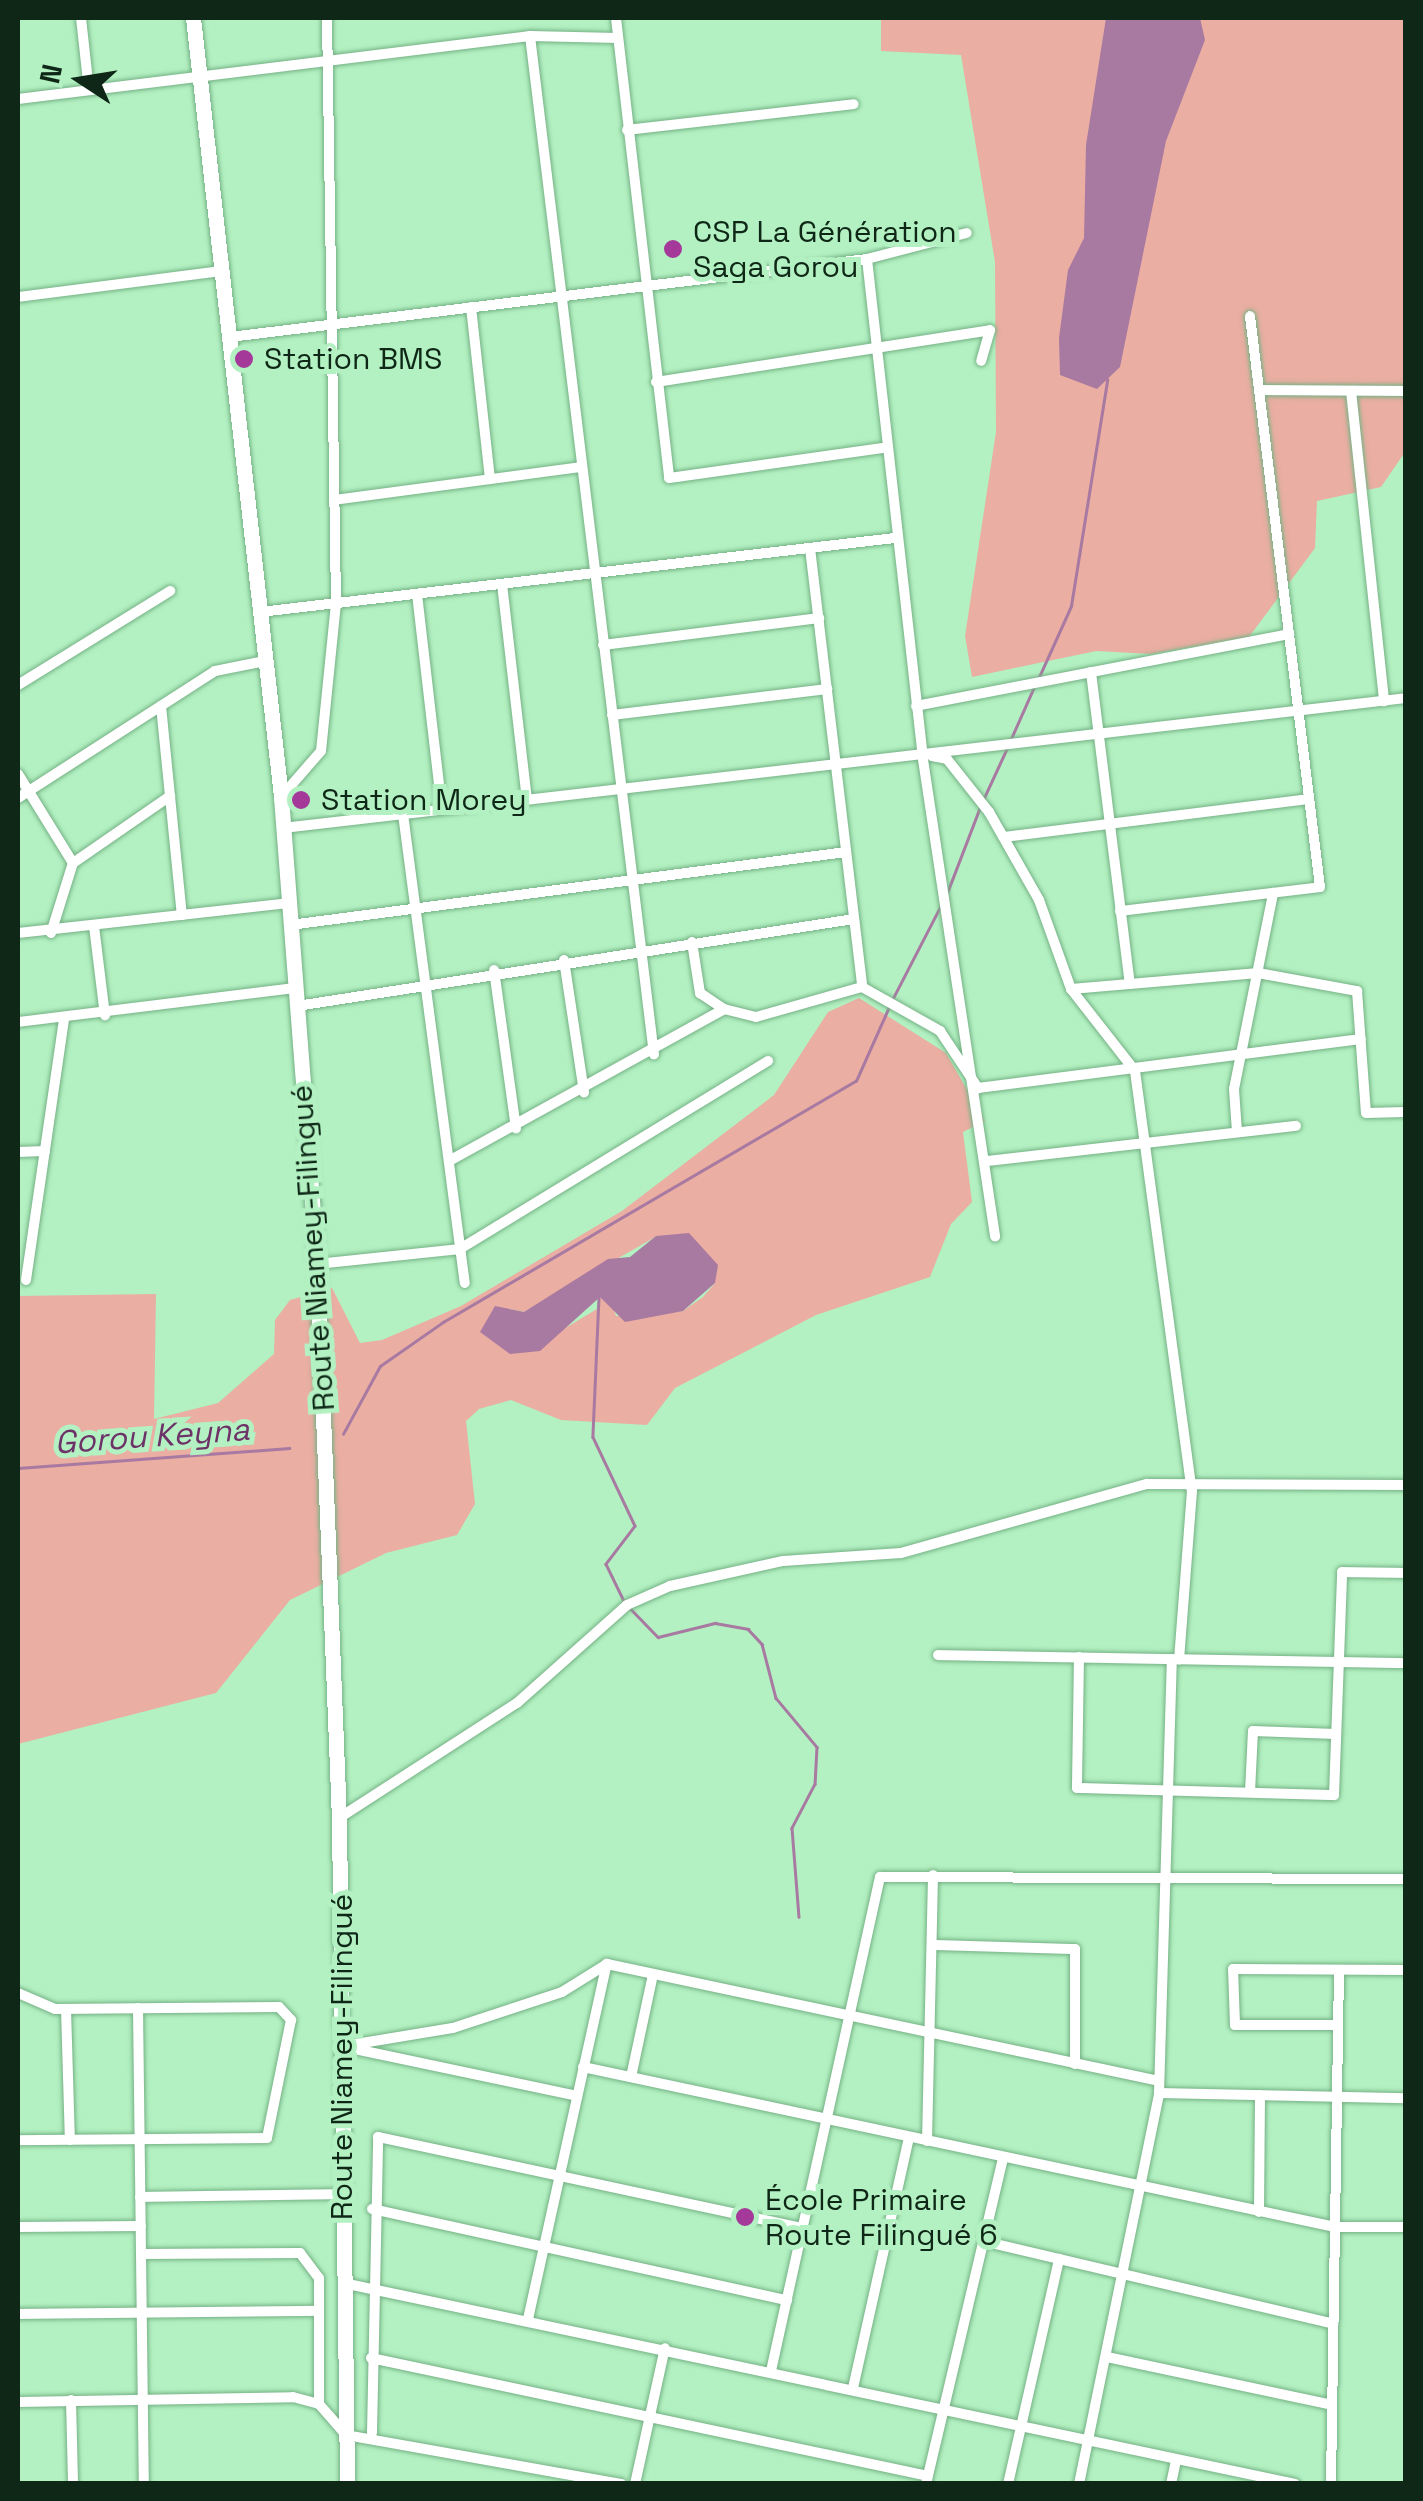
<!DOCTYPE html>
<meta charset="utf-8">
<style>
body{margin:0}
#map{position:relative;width:1423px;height:2501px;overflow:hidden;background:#b3f1c2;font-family:"Space Grotesk",sans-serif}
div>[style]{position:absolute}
.green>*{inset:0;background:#eaaea2}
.water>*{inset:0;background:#a879a1}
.stream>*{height:2.5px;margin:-1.25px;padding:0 1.25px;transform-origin:1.25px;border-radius:1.25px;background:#a879a1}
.roads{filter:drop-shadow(0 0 2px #75b185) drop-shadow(0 0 2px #75b185)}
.street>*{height:10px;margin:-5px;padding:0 5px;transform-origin:5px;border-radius:5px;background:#fff}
.primary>*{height:15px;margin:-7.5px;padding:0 7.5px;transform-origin:7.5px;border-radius:7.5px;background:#fff}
.dots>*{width:28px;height:28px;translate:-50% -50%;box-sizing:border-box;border:5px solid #b3f1c2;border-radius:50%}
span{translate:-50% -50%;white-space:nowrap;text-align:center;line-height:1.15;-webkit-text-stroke:10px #b3f1c2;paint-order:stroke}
.poi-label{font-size:30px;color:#0e2716}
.left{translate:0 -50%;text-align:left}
.street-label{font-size:30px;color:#0e2716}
.water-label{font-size:32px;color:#6d3267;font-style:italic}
.frame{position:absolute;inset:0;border:20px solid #0e2716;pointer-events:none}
.north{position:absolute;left:30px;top:30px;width:100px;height:100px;-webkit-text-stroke:8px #b3f1c2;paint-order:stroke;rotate:282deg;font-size:28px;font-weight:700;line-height:40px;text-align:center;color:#0e2716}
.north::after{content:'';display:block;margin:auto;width:35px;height:45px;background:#0e2716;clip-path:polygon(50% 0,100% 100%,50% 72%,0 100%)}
</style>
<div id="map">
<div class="green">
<div style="clip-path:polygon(881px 18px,1405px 18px,1405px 452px,1381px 487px,1317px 501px,1315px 548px,1249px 637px,1151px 654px,1096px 651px,972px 677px,965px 636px,996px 432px,995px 262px,961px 55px,881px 51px)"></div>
<div style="clip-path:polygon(evenodd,859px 998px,946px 1053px,985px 1121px,963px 1132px,972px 1202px,951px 1224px,930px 1277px,816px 1315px,675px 1388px,647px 1425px,561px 1420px,511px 1400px,479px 1409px,466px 1421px,475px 1504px,457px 1535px,386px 1553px,290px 1600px,216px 1693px,18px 1744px,18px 1296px,156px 1294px,154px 1419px,218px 1403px,274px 1354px,275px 1320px,290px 1300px,332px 1288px,360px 1343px,382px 1340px,461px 1306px,622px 1211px,774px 1095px,828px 1012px,859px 998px,657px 1236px,715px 1283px,703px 1297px,683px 1311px,616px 1316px,610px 1298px,599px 1297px,597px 1309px,527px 1351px,508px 1309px,524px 1312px,657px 1236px)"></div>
</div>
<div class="water">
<div style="clip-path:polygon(1106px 18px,1200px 18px,1205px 40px,1166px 141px,1120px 367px,1097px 389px,1060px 375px,1059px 338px,1068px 270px,1084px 238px,1086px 145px)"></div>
<div style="clip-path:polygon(689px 1233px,718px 1265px,715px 1283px,683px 1311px,625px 1322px,600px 1297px,540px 1351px,510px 1354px,480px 1332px,495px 1306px,524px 1312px,608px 1259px,630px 1257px,656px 1236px)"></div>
</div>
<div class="stream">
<div style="left:1039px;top:677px;width:78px;rotate:-65.7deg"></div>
<div style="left:1071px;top:606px;width:229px;rotate:-80.9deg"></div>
<div style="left:1010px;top:741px;width:57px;rotate:-66.1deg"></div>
<div style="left:983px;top:800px;width:57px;rotate:-65.2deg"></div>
<div style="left:947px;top:893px;width:92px;rotate:-69deg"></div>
<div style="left:892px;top:1000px;width:107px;rotate:-62.7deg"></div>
<div style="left:599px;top:1297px;width:140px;rotate:92.5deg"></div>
<div style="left:593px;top:1437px;width:98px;rotate:64.7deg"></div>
<div style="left:635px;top:1526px;width:48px;rotate:127.3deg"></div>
<div style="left:606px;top:1564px;width:41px;rotate:64.1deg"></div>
<div style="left:343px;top:1434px;width:77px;rotate:-61.4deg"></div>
<div style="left:380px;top:1366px;width:77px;rotate:-34.9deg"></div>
<div style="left:443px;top:1322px;width:478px;rotate:-30.3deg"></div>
<div style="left:856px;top:1081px;width:81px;rotate:-66deg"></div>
<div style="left:18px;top:1468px;width:272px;rotate:-4.2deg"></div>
<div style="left:629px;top:1607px;width:42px;rotate:46deg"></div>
<div style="left:658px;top:1637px;width:59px;rotate:-13.8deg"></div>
<div style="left:715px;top:1623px;width:34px;rotate:10deg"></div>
<div style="left:748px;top:1629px;width:21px;rotate:47deg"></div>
<div style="left:762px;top:1644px;width:56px;rotate:75.5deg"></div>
<div style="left:776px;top:1698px;width:64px;rotate:50.1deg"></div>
<div style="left:817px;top:1747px;width:37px;rotate:93deg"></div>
<div style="left:815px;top:1784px;width:50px;rotate:117.6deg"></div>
<div style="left:792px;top:1828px;width:89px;rotate:85.5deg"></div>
</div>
<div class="roads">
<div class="street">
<div style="left:81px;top:18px;width:72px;rotate:83.7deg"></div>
<div style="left:616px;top:18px;width:463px;rotate:83.4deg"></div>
<div style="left:669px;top:478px;width:216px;rotate:-8deg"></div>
<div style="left:530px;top:36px;width:1026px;rotate:83.06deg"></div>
<div style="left:18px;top:99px;width:516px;rotate:-7.01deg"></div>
<div style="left:530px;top:36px;width:88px;rotate:1.3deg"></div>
<div style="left:627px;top:130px;width:228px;rotate:-6.5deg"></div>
<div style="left:867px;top:259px;width:497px;rotate:83.6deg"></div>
<div style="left:922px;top:753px;width:489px;rotate:81.4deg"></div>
<div style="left:18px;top:297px;width:206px;rotate:-7.3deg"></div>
<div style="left:471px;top:307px;width:173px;rotate:83.7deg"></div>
<div style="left:230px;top:337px;width:642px;rotate:-6.98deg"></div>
<div style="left:867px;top:259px;width:103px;rotate:-14.6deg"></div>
<div style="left:656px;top:382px;width:338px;rotate:-8.8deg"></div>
<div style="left:990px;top:330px;width:32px;rotate:106deg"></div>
<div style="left:1259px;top:390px;width:147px;rotate:0.4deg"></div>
<div style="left:1351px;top:391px;width:312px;rotate:83.9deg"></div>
<div style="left:334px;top:500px;width:249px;rotate:-7.6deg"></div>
<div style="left:810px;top:548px;width:442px;rotate:83.2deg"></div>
<div style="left:502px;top:584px;width:217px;rotate:83.4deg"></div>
<div style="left:417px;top:594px;width:217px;rotate:83.4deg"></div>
<div style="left:260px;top:612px;width:639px;rotate:-6.65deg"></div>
<div style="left:603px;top:645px;width:218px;rotate:-7.1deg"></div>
<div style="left:1091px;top:672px;width:314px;rotate:82.9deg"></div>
<div style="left:18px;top:685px;width:179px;rotate:-31.7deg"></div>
<div style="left:161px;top:706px;width:210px;rotate:84.3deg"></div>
<div style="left:916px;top:706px;width:380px;rotate:-10.9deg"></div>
<div style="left:612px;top:715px;width:217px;rotate:-6.9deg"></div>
<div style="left:932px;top:756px;width:15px;rotate:11deg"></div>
<div style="left:947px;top:759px;width:68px;rotate:51.6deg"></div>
<div style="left:989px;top:812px;width:101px;rotate:60.4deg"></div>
<div style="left:1039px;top:900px;width:95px;rotate:70.2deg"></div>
<div style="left:1071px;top:989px;width:104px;rotate:52deg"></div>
<div style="left:1135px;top:1071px;width:424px;rotate:82.3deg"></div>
<div style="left:1192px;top:1491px;width:169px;rotate:94.4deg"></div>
<div style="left:18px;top:774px;width:105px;rotate:58.3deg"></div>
<div style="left:281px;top:797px;width:61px;rotate:-49deg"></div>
<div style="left:321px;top:751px;width:149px;rotate:-84.2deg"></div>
<div style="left:336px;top:603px;width:585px;rotate:-90.88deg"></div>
<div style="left:18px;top:798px;width:234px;rotate:-32.8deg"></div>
<div style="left:215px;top:671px;width:51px;rotate:-11.3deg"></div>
<div style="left:403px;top:814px;width:473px;rotate:82.5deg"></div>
<div style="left:283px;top:828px;width:1130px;rotate:-6.6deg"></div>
<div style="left:1004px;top:837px;width:307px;rotate:-7.1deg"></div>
<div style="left:1120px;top:911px;width:201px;rotate:-6.8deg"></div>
<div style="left:1320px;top:887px;width:575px;rotate:-96.99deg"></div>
<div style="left:290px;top:925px;width:561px;rotate:-7.48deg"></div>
<div style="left:94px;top:926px;width:90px;rotate:83deg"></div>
<div style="left:18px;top:933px;width:272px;rotate:-6.3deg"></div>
<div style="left:51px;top:933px;width:73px;rotate:-72.6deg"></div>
<div style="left:73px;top:863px;width:118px;rotate:-34.6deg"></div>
<div style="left:692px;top:942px;width:52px;rotate:81.1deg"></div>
<div style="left:700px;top:993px;width:29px;rotate:34deg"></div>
<div style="left:564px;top:960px;width:134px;rotate:81.4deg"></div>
<div style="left:494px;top:970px;width:160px;rotate:82.1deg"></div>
<div style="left:1071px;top:989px;width:188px;rotate:-4.9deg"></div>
<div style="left:1258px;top:973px;width:101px;rotate:10.3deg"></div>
<div style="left:1357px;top:991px;width:122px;rotate:85.8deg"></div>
<div style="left:1366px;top:1113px;width:40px;rotate:-1.4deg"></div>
<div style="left:297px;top:1006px;width:564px;rotate:-8.88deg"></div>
<div style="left:18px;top:1022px;width:280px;rotate:-7deg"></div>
<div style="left:1237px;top:1132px;width:43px;rotate:-94deg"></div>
<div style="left:1234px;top:1089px;width:200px;rotate:-78.7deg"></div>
<div style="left:18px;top:1152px;width:27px;rotate:-2deg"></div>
<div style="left:449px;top:1161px;width:314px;rotate:-28.9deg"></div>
<div style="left:724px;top:1009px;width:33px;rotate:14deg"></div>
<div style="left:756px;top:1017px;width:110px;rotate:-15.8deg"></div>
<div style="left:862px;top:987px;width:90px;rotate:29.4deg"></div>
<div style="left:940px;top:1031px;width:69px;rotate:56.3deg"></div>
<div style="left:978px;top:1088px;width:386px;rotate:-7.3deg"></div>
<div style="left:988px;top:1161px;width:310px;rotate:-6.5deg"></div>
<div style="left:317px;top:1264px;width:144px;rotate:-6deg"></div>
<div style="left:460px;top:1249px;width:361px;rotate:-31.4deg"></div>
<div style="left:26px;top:1280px;width:263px;rotate:-81.7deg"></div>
<div style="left:938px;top:1655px;width:468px;rotate:1deg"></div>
<div style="left:1079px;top:1657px;width:131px;rotate:90.9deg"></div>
<div style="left:1077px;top:1788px;width:257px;rotate:1.6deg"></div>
<div style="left:1334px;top:1795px;width:223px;rotate:-87.9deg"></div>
<div style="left:1342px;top:1572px;width:64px;rotate:0.9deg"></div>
<div style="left:1250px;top:1792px;width:61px;rotate:-87.2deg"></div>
<div style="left:1253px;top:1731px;width:83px;rotate:2.1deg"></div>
<div style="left:339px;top:1818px;width:212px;rotate:-32.9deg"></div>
<div style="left:517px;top:1703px;width:147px;rotate:-41.7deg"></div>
<div style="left:627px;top:1605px;width:47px;rotate:-23.8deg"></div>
<div style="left:670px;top:1586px;width:116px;rotate:-12.5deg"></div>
<div style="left:783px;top:1561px;width:118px;rotate:-3.9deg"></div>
<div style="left:901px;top:1553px;width:255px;rotate:-15.7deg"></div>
<div style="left:1147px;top:1484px;width:259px;rotate:0.2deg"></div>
<div style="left:932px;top:1945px;width:143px;rotate:1.6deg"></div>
<div style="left:1075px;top:1949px;width:115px;rotate:90deg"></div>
<div style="left:18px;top:1993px;width:40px;rotate:23.4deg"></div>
<div style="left:55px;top:2009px;width:224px;rotate:-0.5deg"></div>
<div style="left:279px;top:2007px;width:18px;rotate:47deg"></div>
<div style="left:291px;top:2020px;width:120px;rotate:101.5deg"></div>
<div style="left:267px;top:2138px;width:249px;rotate:179.5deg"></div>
<div style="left:138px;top:2008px;width:476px;rotate:89.3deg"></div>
<div style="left:66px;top:2009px;width:131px;rotate:88.3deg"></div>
<div style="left:1338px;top:2025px;width:103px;rotate:180deg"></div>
<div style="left:1235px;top:2025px;width:56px;rotate:-92deg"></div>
<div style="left:1233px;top:1969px;width:173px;rotate:0.3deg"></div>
<div style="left:344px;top:2046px;width:110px;rotate:-9.4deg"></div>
<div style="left:453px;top:2028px;width:115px;rotate:-18.3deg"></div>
<div style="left:562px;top:1992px;width:53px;rotate:-31.9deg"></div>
<div style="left:607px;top:1964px;width:564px;rotate:11.97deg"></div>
<div style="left:350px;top:2048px;width:232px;rotate:11.9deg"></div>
<div style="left:583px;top:2067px;width:769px;rotate:12.01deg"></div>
<div style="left:1335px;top:2227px;width:71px"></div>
<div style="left:631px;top:2077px;width:105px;rotate:-77.9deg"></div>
<div style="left:1159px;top:2093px;width:247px;rotate:1.2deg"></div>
<div style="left:927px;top:2141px;width:266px;rotate:-88.7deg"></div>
<div style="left:140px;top:2197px;width:204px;rotate:-0.8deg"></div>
<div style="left:372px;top:2209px;width:425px;rotate:12.4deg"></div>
<div style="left:1259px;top:2212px;width:117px;rotate:-89.5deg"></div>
<div style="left:18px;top:2227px;width:123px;rotate:-0.5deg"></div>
<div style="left:983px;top:2241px;width:360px;rotate:13.3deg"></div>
<div style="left:141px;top:2254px;width:159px;rotate:-0.4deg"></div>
<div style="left:300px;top:2253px;width:31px;rotate:53deg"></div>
<div style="left:319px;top:2278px;width:126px;rotate:90deg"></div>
<div style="left:343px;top:2283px;width:973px;rotate:11.92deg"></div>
<div style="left:18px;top:2314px;width:301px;rotate:-0.6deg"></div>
<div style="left:528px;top:2319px;width:364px;rotate:-77.5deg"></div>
<div style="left:1107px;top:2357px;width:230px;rotate:12deg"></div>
<div style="left:371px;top:2358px;width:569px;rotate:11.96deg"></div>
<div style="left:771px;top:2371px;width:506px;rotate:-77.56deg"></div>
<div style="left:880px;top:1877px;width:526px;rotate:0.22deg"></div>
<div style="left:853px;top:2388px;width:257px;rotate:-77.4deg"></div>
<div style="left:71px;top:2400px;width:84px;rotate:88.6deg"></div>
<div style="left:18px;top:2402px;width:275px;rotate:-1deg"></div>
<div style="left:293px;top:2397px;width:27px;rotate:15deg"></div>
<div style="left:319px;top:2404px;width:41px;rotate:48.9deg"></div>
<div style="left:346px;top:2435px;width:280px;rotate:10.1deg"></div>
<div style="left:372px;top:2433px;width:296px;rotate:-88.8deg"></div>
<div style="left:378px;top:2137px;width:434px;rotate:12.1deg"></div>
<div style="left:635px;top:2484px;width:139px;rotate:-77.6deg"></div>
<div style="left:926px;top:2484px;width:336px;rotate:-76.7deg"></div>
<div style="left:1008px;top:2484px;width:231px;rotate:-77.2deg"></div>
<div style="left:1079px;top:2484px;width:399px;rotate:-78.4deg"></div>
<div style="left:1159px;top:2093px;width:434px;rotate:-88.3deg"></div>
<div style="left:1171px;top:2484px;width:25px;rotate:-78deg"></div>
<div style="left:1331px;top:2484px;width:514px;rotate:-89.11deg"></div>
</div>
<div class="primary">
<div style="left:193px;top:18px;width:784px;rotate:83.55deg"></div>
<div style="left:281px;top:797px;width:468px;rotate:85.6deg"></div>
<div style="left:317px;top:1264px;width:554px;rotate:87.73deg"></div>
<div style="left:339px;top:1818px;width:666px;rotate:89.31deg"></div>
</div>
</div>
<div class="dots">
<div style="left:673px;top:249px;background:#a4399a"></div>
<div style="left:244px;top:359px;background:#a4399a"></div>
<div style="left:301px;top:800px;background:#a4399a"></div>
<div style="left:745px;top:2217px;background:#a4399a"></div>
</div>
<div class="poi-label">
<span class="left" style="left:693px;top:249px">CSP La Génération<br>Saga Gorou</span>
<span class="left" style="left:264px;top:359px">Station BMS</span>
<span class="left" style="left:321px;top:800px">Station Morey</span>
<span class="left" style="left:765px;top:2217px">École Primaire<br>Route Filingué 6</span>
</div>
<div class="street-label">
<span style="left:313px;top:1248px;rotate:-94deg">Route Niamey-Filingué</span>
<span style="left:342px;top:2057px;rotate:-90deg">Route Niamey-Filingué</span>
</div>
<div class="water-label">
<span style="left:152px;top:1436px;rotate:-4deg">Gorou Keyna</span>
</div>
<div class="frame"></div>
<div class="north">N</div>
</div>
